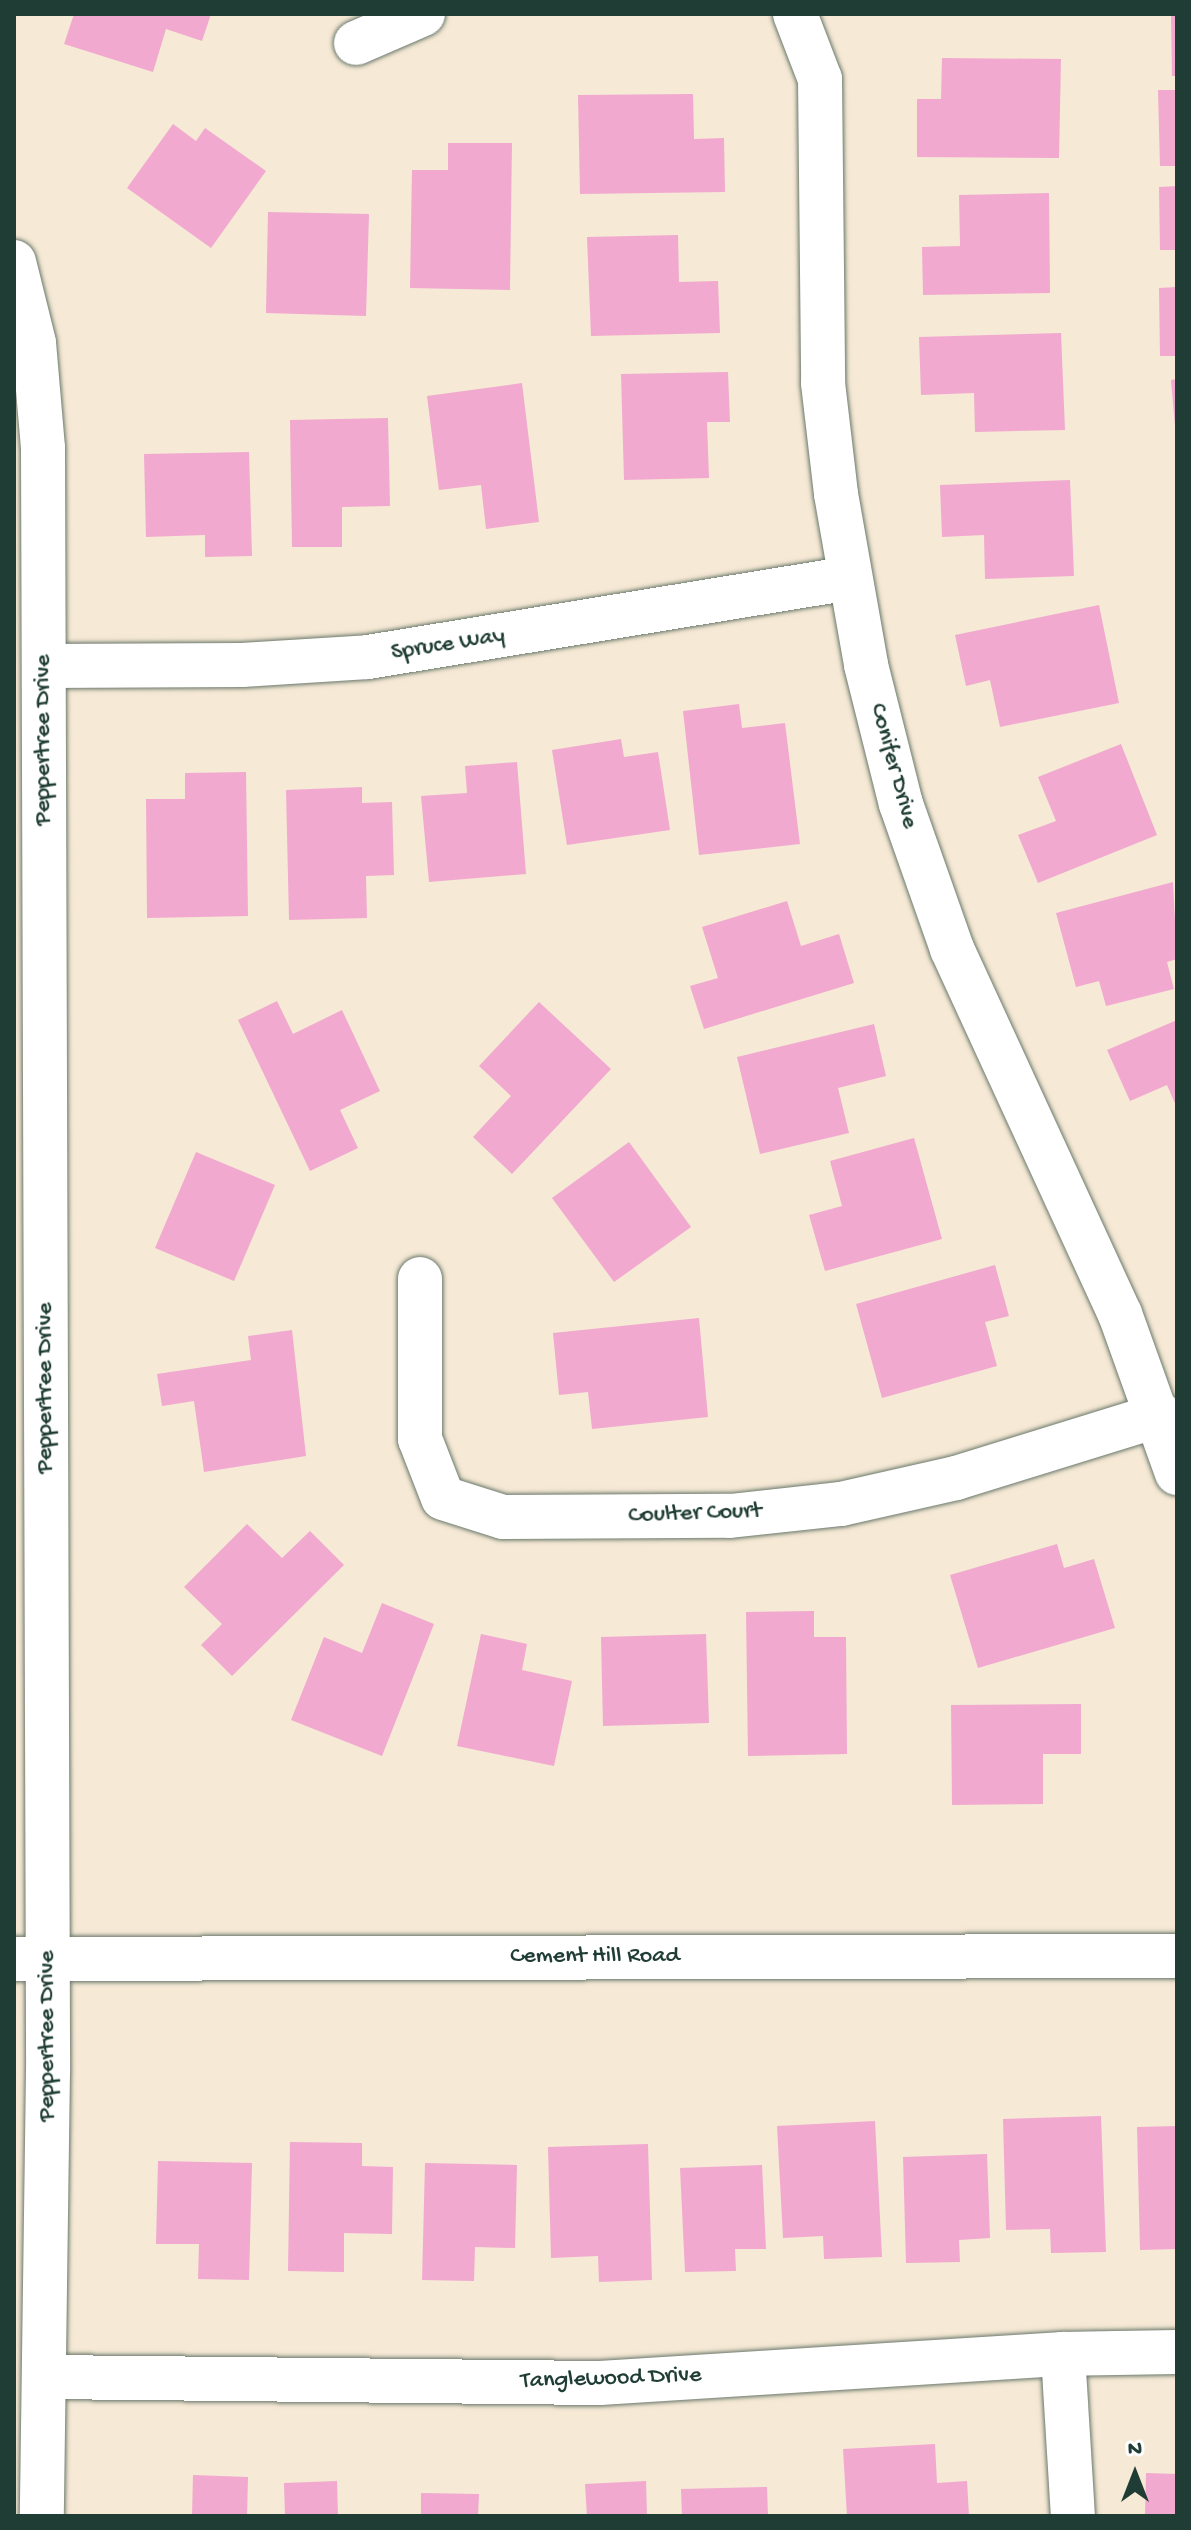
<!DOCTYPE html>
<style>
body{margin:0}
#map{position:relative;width:1191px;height:2530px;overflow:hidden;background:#f6e9d5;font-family:"Gochi Hand",sans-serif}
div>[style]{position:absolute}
.building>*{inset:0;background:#f1a9d0}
.roads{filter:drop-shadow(0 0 2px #6a796c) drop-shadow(0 0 2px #6a796c)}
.minor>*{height:44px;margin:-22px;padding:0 22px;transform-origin:22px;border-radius:22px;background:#fff}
span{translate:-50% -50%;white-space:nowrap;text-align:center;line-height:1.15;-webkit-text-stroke:6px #fff;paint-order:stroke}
.street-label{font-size:24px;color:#1f3d34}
.frame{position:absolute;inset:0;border:16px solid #1f3d34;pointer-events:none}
.north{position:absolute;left:1095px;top:2434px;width:80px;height:80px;-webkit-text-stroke:6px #fff;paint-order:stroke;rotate:0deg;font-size:22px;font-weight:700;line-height:32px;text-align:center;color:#1f3d34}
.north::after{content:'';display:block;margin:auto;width:28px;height:36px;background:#1f3d34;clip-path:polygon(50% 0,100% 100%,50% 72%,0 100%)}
</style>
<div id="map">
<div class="building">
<div style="clip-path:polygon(74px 14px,211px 14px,202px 41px,166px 29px,153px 72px,64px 44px)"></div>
<div style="clip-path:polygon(1171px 14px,1177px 14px,1177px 76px,1172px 76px)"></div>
<div style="clip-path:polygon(942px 58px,1061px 59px,1059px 158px,917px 157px,917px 99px,941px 99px)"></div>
<div style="clip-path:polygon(1158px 90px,1177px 90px,1177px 166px,1160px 166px)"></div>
<div style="clip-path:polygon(693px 94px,694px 139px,724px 138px,725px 192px,580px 194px,578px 95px)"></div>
<div style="clip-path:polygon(173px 124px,196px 141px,205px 128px,266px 171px,211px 248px,127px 188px)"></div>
<div style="clip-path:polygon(448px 143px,512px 143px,510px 290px,410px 288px,412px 170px,448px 170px)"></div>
<div style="clip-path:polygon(1177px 186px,1177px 250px,1160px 250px,1159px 187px)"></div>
<div style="clip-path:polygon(1049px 193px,1050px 293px,923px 295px,922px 247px,960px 246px,959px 195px)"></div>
<div style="clip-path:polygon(268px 212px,369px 214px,366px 316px,266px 313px)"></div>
<div style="clip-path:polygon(678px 235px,679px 282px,718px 281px,720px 333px,591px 336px,587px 237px)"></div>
<div style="clip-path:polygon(1177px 287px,1177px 356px,1160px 356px,1159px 288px)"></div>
<div style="clip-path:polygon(1061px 333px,1065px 430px,975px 432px,974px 393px,921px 395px,919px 337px)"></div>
<div style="clip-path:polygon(728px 372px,730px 422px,707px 422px,709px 478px,624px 480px,621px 374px)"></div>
<div style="clip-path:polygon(1177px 379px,1177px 425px,1175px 426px,1171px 380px)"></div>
<div style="clip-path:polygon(522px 383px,539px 522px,486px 529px,481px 485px,439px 490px,427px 396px)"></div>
<div style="clip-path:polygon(388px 418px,390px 506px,342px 507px,342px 547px,292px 547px,290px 420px)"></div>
<div style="clip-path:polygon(249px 452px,252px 556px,205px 557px,205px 535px,146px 537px,144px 454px)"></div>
<div style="clip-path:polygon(1070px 480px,1074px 576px,985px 579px,984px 535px,942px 537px,940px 485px)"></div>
<div style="clip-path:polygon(1099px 605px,1119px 703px,1000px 727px,990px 680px,966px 686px,955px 635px)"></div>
<div style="clip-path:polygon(739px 704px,742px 728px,785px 723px,800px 844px,699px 855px,683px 711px)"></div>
<div style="clip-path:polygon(621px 739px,624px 757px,658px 752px,670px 830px,567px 845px,552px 750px)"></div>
<div style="clip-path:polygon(1121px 744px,1157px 835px,1038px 883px,1018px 835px,1056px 821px,1038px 777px)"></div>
<div style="clip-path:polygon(517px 762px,526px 874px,429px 882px,421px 796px,467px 793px,465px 766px)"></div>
<div style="clip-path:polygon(246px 772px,248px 916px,147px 918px,146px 799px,185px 799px,185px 773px)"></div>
<div style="clip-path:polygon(362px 787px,362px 803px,392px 802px,394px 875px,366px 876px,367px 918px,289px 920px,286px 790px)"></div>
<div style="clip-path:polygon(1173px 882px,1177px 959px,1167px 962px,1174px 989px,1106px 1006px,1099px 981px,1076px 987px,1056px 913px)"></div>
<div style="clip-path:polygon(787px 901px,801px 946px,839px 934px,854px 983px,704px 1029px,690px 986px,718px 978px,702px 927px)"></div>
<div style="clip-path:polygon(277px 1001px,293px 1034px,342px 1010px,380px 1091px,340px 1110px,358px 1148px,310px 1171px,238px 1020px)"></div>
<div style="clip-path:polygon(539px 1002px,611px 1069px,512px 1174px,473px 1137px,511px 1096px,479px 1066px)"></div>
<div style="clip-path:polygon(1177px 1020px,1177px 1108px,1167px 1085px,1130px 1101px,1107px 1050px)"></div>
<div style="clip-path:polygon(874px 1024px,886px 1076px,838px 1088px,849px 1133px,760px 1154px,737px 1057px)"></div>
<div style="clip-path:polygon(914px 1138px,942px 1239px,825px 1271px,809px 1215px,842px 1206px,830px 1161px)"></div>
<div style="clip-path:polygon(629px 1142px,691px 1227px,614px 1282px,552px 1198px)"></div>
<div style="clip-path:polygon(196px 1152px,275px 1185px,234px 1281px,155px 1248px)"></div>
<div style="clip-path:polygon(995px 1265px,1009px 1316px,985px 1322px,997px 1366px,882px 1398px,856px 1304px)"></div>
<div style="clip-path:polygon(699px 1318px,708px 1417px,592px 1429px,588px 1392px,559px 1395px,553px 1333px)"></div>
<div style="clip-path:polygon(292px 1330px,306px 1456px,204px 1472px,194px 1401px,162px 1406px,157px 1374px,251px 1360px,248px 1336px)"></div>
<div style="clip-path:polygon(247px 1524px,282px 1558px,310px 1531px,344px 1565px,232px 1676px,201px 1645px,222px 1624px,184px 1587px)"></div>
<div style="clip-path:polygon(1057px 1544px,1064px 1568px,1094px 1559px,1115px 1628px,978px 1668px,950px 1575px)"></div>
<div style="clip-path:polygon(382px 1603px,434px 1624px,382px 1756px,291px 1720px,324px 1637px,362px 1653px)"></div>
<div style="clip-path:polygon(814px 1611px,814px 1637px,846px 1637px,847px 1754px,748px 1756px,746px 1612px)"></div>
<div style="clip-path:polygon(481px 1634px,527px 1644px,522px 1670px,572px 1681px,554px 1766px,457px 1746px)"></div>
<div style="clip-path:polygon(706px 1634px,709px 1723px,603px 1726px,601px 1637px)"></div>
<div style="clip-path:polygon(1081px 1704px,1081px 1754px,1043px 1754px,1043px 1804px,952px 1805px,951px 1705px)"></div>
<div style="clip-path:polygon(1101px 2116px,1106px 2252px,1051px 2253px,1050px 2229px,1006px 2230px,1003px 2119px)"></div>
<div style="clip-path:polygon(875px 2121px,882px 2257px,824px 2259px,823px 2236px,783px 2238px,777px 2126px)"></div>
<div style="clip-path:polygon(1177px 2126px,1177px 2249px,1140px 2250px,1137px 2127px)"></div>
<div style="clip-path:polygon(290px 2142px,362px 2143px,362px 2166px,393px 2167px,392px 2234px,344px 2233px,344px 2272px,288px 2271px)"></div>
<div style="clip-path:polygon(648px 2144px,652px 2280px,599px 2282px,598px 2256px,551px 2258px,548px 2147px)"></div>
<div style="clip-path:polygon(987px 2154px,990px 2238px,959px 2240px,960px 2262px,906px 2263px,903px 2157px)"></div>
<div style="clip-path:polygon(158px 2161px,252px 2163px,249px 2280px,198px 2279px,199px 2244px,156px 2244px)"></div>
<div style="clip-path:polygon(425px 2163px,517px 2165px,515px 2248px,475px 2247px,474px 2281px,422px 2280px)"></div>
<div style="clip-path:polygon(762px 2165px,766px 2249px,735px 2249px,736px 2271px,685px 2272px,680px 2168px)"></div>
<div style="clip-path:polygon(935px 2444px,937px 2483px,967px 2481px,969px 2516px,847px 2516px,843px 2449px)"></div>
<div style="clip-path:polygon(1146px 2473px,1177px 2474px,1177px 2516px,1145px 2516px)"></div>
<div style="clip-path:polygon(193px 2475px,248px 2477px,247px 2516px,192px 2516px)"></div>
<div style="clip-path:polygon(337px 2481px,338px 2516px,285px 2516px,284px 2483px)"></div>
<div style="clip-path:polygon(646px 2481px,647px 2516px,587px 2516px,585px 2484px)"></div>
<div style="clip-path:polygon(767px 2487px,768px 2516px,682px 2516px,681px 2489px)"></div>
<div style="clip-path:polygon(421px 2493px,479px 2494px,478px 2516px,421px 2516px)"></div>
</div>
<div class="roads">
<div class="minor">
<div style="left:795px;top:14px;width:70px;rotate:69deg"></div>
<div style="left:820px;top:79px;width:304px;rotate:89.4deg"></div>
<div style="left:823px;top:383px;width:112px;rotate:83.3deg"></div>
<div style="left:836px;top:494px;width:174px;rotate:80deg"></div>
<div style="left:866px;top:665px;width:143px;rotate:75.9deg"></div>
<div style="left:901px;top:804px;width:154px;rotate:70.6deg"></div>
<div style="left:952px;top:949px;width:402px;rotate:65.3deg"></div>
<div style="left:1120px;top:1314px;width:169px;rotate:70.3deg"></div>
<div style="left:356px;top:43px;width:73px;rotate:-23.4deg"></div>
<div style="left:14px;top:262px;width:83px;rotate:76.1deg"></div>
<div style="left:34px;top:343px;width:105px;rotate:85.1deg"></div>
<div style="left:43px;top:448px;width:1623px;rotate:89.82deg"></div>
<div style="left:48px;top:2071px;width:445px;rotate:90.8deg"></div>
<div style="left:44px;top:666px;width:198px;rotate:-0.3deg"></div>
<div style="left:242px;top:665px;width:126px;rotate:-3.6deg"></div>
<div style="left:368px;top:657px;width:486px;rotate:-9.3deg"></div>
<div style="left:420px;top:1279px;width:160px;rotate:90deg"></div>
<div style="left:420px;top:1439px;width:63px;rotate:68.7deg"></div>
<div style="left:443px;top:1498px;width:63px;rotate:17.6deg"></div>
<div style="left:503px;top:1517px;width:227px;rotate:-0.3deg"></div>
<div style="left:730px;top:1516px;width:112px;rotate:-6.2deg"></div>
<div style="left:841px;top:1504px;width:118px;rotate:-12.7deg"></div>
<div style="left:956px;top:1478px;width:214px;rotate:-17.2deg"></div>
<div style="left:14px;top:1959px;width:1163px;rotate:-0.15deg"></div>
<div style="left:1063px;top:2354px;width:162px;rotate:86.5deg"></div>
<div style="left:45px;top:2377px;width:555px;rotate:0.62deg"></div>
<div style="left:600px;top:2383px;width:464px;rotate:-3.6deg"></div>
<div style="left:1063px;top:2354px;width:114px;rotate:-1deg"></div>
</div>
</div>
<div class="street-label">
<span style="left:448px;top:645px;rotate:-9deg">Spruce Way</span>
<span style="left:44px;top:740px;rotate:-90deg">Peppertree Drive</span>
<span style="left:893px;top:766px;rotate:75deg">Conifer Drive</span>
<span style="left:46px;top:1388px;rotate:-90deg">Peppertree Drive</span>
<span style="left:695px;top:1514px;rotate:-2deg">Coulter Court</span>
<span style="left:595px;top:1957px">Cement Hill Road</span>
<span style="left:48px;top:2036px;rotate:-90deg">Peppertree Drive</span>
<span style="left:611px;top:2379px;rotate:-2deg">Tanglewood Drive</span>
</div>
<div class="frame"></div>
<div class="north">N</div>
</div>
